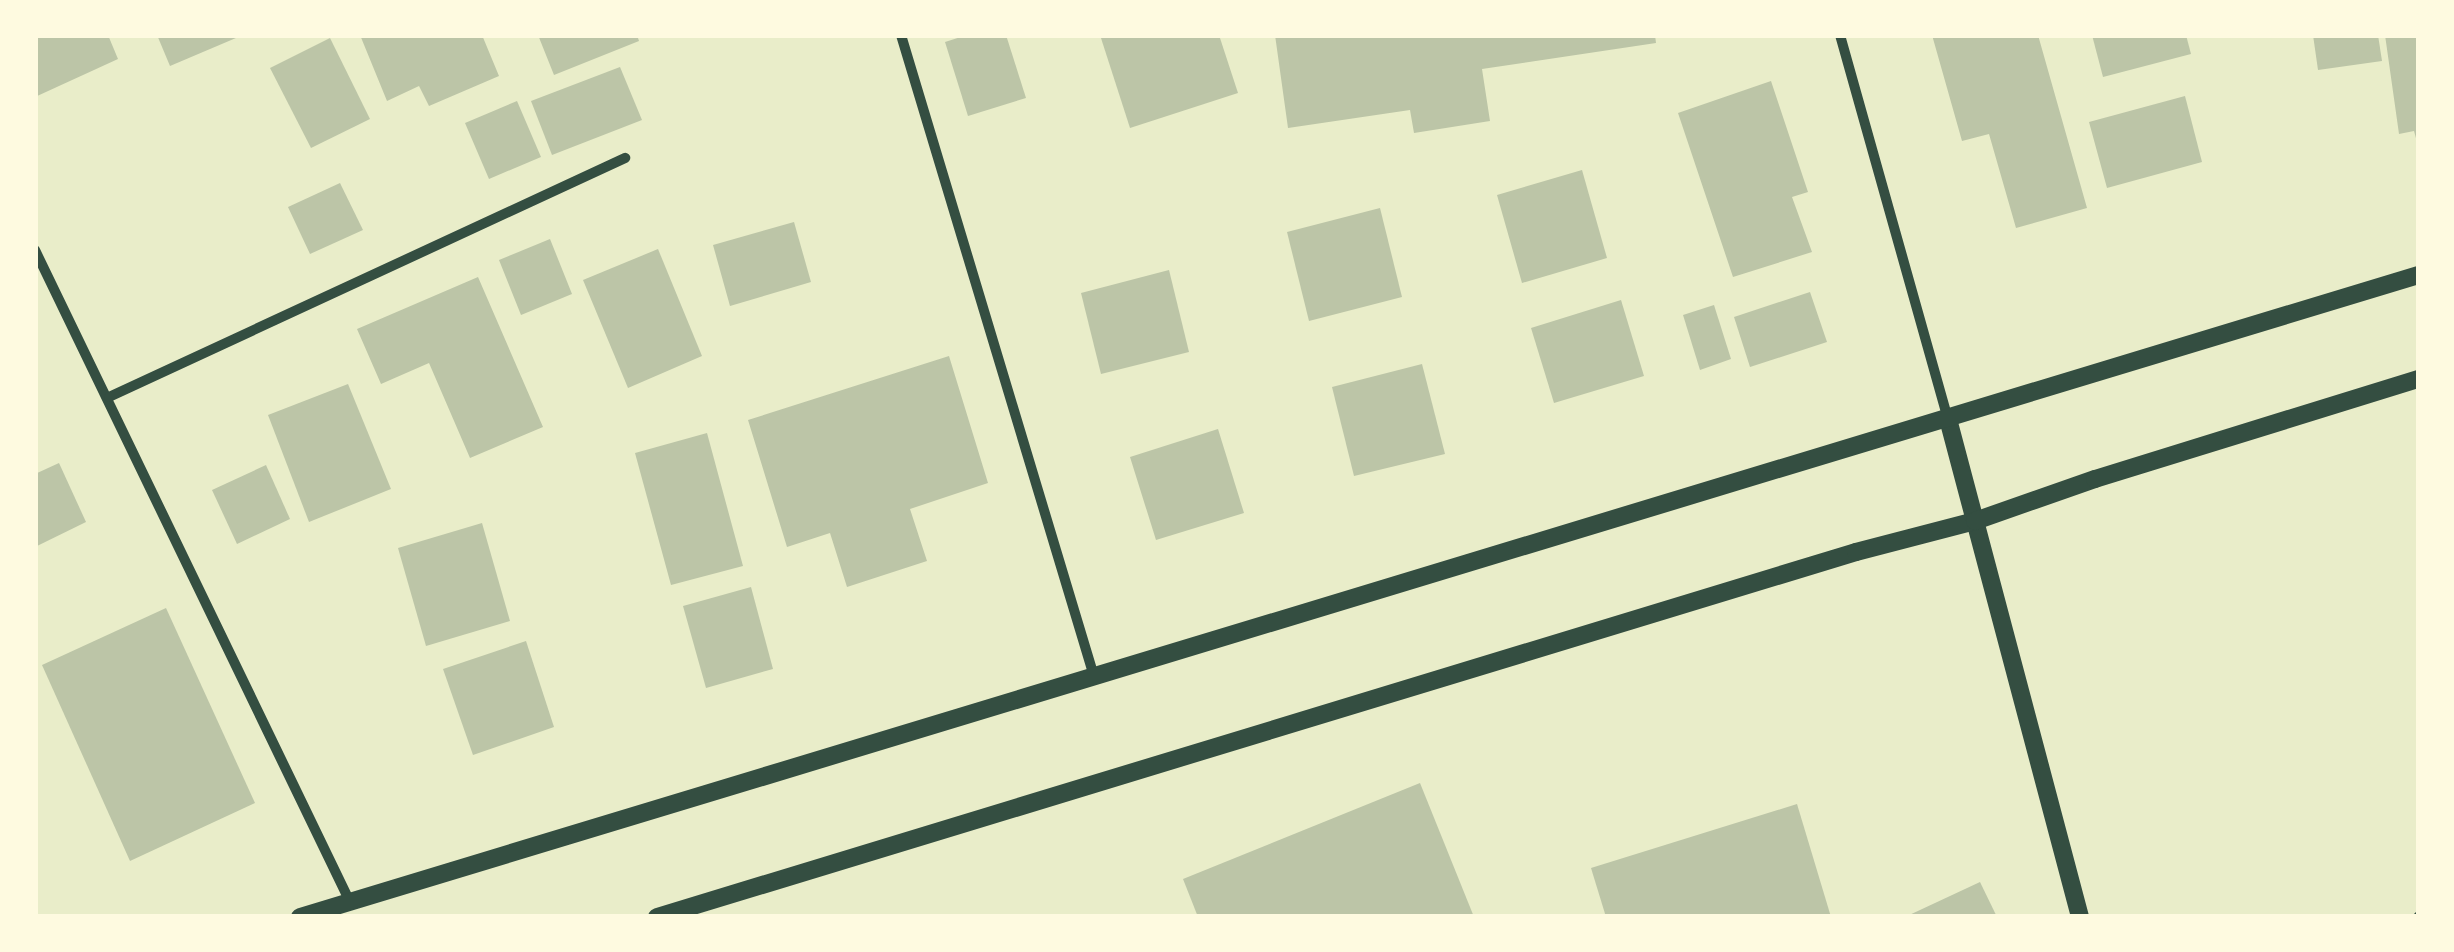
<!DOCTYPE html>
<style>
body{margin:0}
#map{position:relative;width:2454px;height:952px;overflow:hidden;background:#e9edc9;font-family:"Roboto Condensed",sans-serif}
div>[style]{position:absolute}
.building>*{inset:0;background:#bcc5a7}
.minor>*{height:10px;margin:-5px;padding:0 5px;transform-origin:5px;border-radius:5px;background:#344e41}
.tertiary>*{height:18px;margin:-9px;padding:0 9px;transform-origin:9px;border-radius:9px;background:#344e41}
span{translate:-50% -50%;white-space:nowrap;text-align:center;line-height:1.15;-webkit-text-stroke:8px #fefae0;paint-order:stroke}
.frame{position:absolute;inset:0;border:38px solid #fefae0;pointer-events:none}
</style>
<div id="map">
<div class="building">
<div style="clip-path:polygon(35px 35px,108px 35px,118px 59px,35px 97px)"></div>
<div style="clip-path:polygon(157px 35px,243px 35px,170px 66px)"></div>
<div style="clip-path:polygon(360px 35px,482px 35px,499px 76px,429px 106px,419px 86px,387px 101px)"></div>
<div style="clip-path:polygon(538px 35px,637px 35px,639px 41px,554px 75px)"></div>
<div style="clip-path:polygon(967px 35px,1006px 35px,1026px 98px,968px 116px,945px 42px)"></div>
<div style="clip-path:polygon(1100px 35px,1219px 35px,1238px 93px,1130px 128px)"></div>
<div style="clip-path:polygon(1275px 35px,1655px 35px,1656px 43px,1482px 69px,1490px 121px,1414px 133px,1410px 110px,1288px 128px)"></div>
<div style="clip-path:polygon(1932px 35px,2038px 35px,2087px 208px,2016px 228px,1989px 134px,1962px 141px)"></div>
<div style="clip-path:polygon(2092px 35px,2186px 35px,2191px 54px,2103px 77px)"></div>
<div style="clip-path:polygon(2313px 35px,2378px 35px,2382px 61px,2318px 70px)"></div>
<div style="clip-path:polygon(2385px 35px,2419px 35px,2419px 149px,2414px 131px,2399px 134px)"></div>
<div style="clip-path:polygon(330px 38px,370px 119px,311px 148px,270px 68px)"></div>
<div style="clip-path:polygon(620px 67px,642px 120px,552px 155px,531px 101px)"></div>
<div style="clip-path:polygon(1771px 81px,1808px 192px,1792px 197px,1812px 252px,1733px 277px,1678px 113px)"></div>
<div style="clip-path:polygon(2185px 96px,2202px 162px,2107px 188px,2089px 122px)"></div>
<div style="clip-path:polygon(517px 101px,541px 157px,489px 179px,465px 123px)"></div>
<div style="clip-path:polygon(1582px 170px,1607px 258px,1522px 283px,1497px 195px)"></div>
<div style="clip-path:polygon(340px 183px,363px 230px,310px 254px,288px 207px)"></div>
<div style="clip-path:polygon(1380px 208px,1402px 297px,1309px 321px,1287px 232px)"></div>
<div style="clip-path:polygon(794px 222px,811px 282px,730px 306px,713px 245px)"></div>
<div style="clip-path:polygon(550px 239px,572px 294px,521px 315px,499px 260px)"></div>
<div style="clip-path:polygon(658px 249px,702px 356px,628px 388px,583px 280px)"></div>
<div style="clip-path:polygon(1169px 270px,1189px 352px,1101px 374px,1081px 293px)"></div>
<div style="clip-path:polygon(478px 277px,543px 427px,470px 458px,429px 363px,381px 384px,357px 329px)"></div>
<div style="clip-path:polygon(1810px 292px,1827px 342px,1750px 367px,1734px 317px)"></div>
<div style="clip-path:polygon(1621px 300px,1644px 376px,1554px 403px,1531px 328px)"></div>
<div style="clip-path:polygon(1714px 305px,1731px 359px,1700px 370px,1683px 315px)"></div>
<div style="clip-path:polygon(949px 356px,988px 483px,910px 509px,927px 561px,847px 587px,830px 533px,787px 547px,748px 420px)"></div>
<div style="clip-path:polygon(1422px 364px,1445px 454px,1354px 476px,1332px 387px)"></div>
<div style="clip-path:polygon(348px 384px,391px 489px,309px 522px,268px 415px)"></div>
<div style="clip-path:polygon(1218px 429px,1244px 513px,1156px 540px,1130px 457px)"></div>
<div style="clip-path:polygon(707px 433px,743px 566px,671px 585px,635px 453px)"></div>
<div style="clip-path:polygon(59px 463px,86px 522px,35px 547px,35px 474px)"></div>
<div style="clip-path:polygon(266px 465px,290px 519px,237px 544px,212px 490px)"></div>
<div style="clip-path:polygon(482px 523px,510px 621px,426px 646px,398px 548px)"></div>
<div style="clip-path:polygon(751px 587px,773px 669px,706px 688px,683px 606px)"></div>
<div style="clip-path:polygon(166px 608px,255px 803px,130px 861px,42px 665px)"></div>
<div style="clip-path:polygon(526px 641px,554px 727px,473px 755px,443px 669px)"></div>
<div style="clip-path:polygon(1420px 783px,1474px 917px,1198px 917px,1183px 879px)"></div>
<div style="clip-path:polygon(1797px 804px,1831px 917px,1606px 917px,1591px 868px)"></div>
<div style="clip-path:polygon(1980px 882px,1997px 917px,1905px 917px)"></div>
</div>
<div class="minor">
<div style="left:901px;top:35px;width:666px;rotate:73.25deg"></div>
<div style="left:1840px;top:35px;width:399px;rotate:74.3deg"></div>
<div style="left:35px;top:250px;width:724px;rotate:64.21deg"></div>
<div style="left:109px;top:397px;width:569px;rotate:-24.85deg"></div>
<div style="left:2418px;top:917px;width:1px;rotate:-45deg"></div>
</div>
<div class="tertiary">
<div style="left:1948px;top:419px;width:515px;rotate:75.15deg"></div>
<div style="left:300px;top:917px;width:2214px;rotate:-16.86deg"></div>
<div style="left:657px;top:917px;width:1253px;rotate:-16.93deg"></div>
<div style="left:1856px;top:552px;width:123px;rotate:-14.6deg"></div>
<div style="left:1975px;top:521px;width:127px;rotate:-19.3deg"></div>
<div style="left:2095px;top:479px;width:339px;rotate:-17.2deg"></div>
</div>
<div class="frame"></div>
</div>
